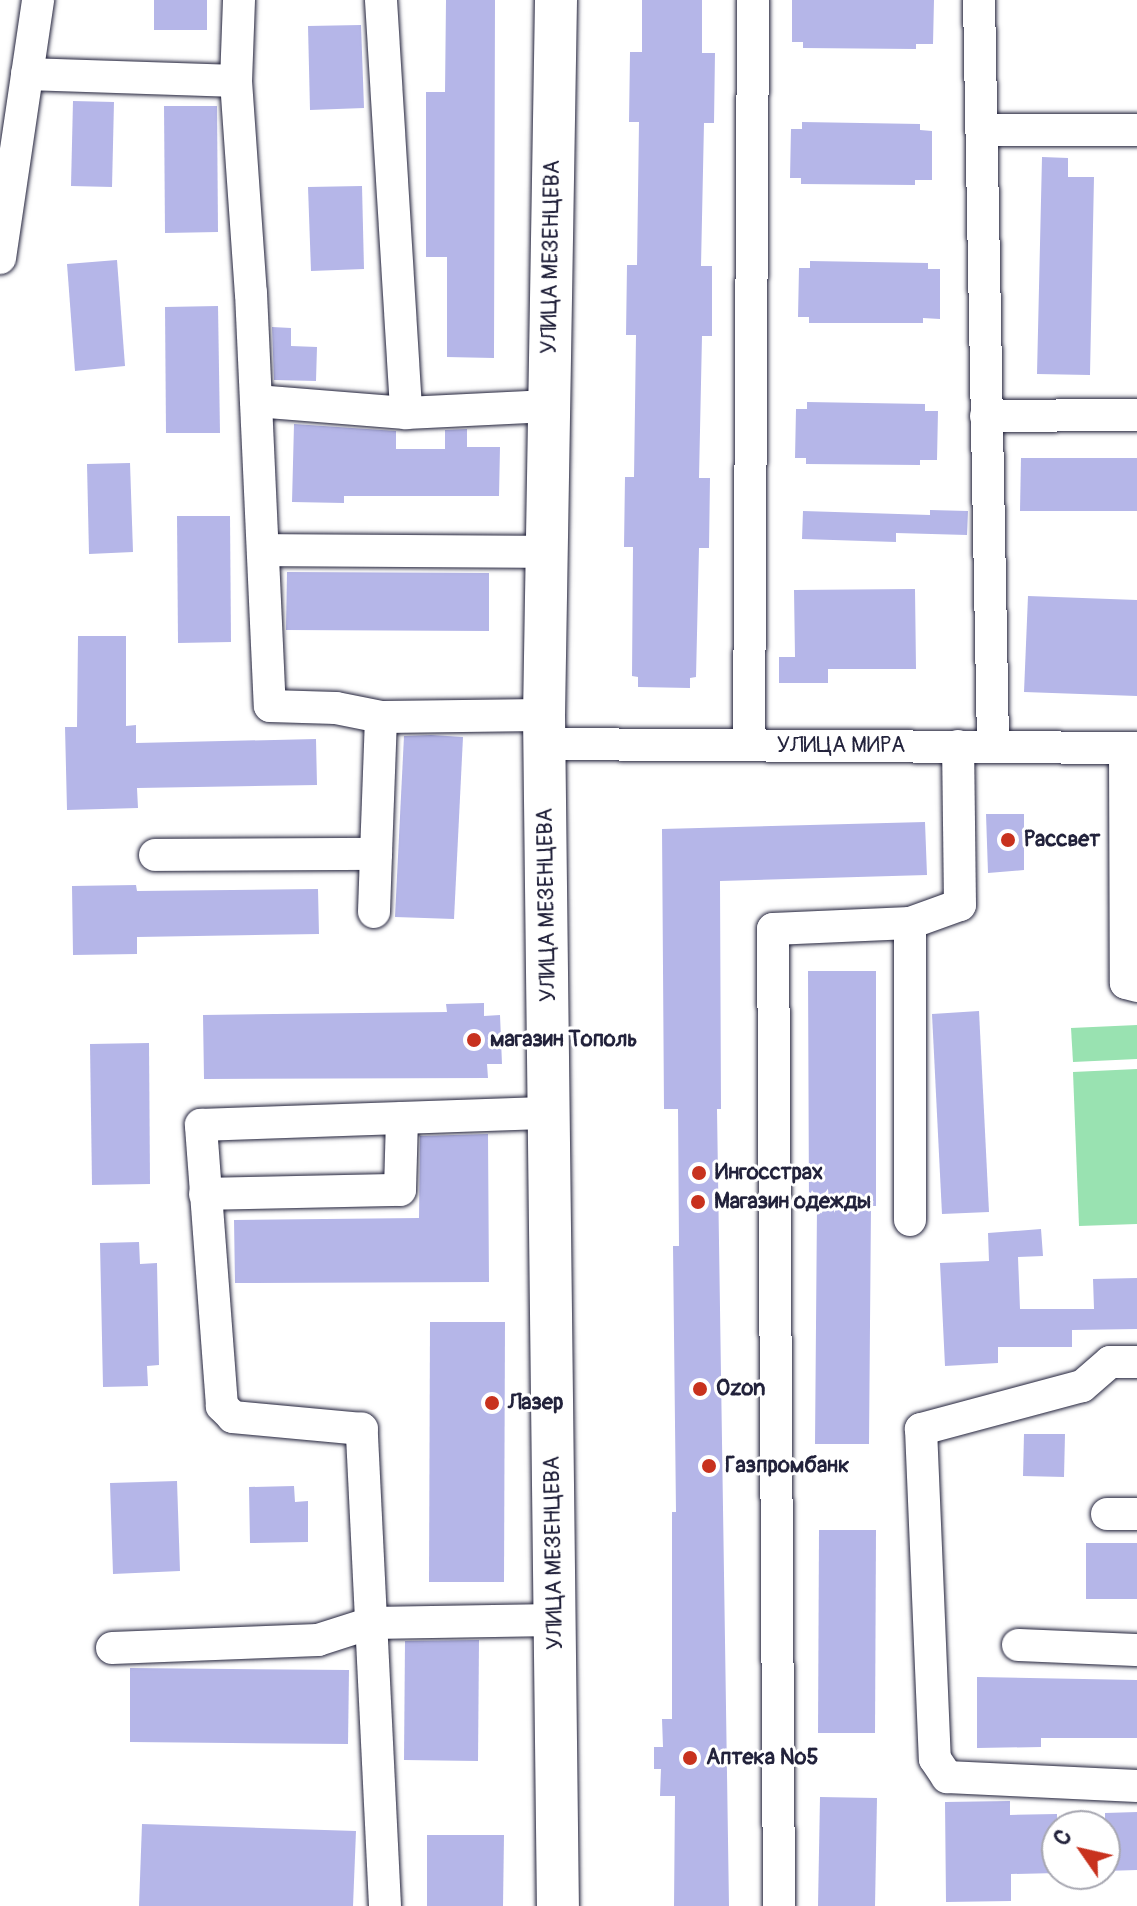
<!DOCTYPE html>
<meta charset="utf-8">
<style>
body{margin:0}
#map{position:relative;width:1137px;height:1906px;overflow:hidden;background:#fff;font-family:Pangolin,sans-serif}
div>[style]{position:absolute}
.green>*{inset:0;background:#99e2b1}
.building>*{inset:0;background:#b5b6e8}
.roads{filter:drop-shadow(0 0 2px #22223b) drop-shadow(0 0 2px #22223b)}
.minor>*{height:32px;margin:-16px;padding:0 16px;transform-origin:16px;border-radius:16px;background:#fff}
.major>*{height:42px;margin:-21px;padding:0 21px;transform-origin:21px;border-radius:21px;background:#fff}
.dots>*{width:22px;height:22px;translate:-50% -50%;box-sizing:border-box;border:4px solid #fff;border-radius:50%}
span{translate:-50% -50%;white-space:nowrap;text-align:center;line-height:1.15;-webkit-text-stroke:6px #fff;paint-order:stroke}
.street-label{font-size:22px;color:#22223b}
.poi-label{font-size:22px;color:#22223b;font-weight:700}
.left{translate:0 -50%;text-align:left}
.north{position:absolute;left:1041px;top:1810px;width:80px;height:80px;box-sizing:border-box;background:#fff;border:2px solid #a7a7b1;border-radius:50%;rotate:304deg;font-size:22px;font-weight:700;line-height:32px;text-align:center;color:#22223b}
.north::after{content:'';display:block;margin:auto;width:28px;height:36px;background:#c8321e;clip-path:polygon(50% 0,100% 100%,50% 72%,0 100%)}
</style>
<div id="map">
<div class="green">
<div style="clip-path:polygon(1137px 1025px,1137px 1059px,1073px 1062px,1071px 1028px)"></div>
<div style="clip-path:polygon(1137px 1069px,1137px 1224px,1079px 1226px,1073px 1072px)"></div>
</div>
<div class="building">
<div style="clip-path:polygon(154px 0,207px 0,207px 30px,154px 30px)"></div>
<div style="clip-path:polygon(446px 0,495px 0,494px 358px,447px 357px,447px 257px,426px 257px,426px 92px,445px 92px)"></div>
<div style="clip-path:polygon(642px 0,702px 0,702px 53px,715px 53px,714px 123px,704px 123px,701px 266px,712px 266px,712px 336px,702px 336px,699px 478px,710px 478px,709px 548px,699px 548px,696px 677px,690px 678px,690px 688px,638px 687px,638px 677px,632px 676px,633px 547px,624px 547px,625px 477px,634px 477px,636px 335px,626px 335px,627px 265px,637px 265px,639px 122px,629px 122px,630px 52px,642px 52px)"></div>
<div style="clip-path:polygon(792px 0,934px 0,933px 44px,916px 44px,916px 49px,803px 48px,803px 42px,792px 42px)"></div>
<div style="clip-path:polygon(361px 25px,364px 108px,310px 110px,308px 26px)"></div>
<div style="clip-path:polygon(73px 101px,114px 102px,112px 187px,71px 186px)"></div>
<div style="clip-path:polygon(164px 106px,217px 106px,218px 232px,165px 233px)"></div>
<div style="clip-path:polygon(802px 122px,920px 124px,920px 130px,932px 131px,932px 180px,915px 180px,915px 185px,801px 184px,801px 178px,790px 178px,791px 129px,802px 129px)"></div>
<div style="clip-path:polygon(1042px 157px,1068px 158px,1068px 177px,1094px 177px,1090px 375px,1037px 374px)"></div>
<div style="clip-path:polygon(362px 186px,364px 269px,311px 271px,308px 187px)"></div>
<div style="clip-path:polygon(117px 260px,125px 366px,75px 371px,67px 264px)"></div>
<div style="clip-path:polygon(810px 261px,928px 263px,928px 269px,940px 269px,940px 319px,923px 318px,923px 323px,809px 323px,809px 317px,798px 317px,799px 268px,810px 268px)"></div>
<div style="clip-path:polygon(218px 306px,220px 433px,166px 433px,165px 307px)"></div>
<div style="clip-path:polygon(272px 327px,291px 328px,291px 346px,317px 347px,316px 381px,274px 380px)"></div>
<div style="clip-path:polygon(807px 402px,925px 404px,925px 411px,938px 411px,937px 460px,920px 460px,920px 465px,806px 464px,806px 458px,795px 458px,796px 409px,807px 409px)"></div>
<div style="clip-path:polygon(294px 424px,396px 431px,396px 449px,445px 449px,445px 430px,467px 429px,467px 447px,500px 447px,499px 496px,344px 496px,344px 503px,292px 502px)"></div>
<div style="clip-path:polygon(1021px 458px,1137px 458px,1137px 511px,1020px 511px)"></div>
<div style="clip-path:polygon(130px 463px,133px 552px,89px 554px,87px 464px)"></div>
<div style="clip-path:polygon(930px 510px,968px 511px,967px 535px,896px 533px,896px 542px,802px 539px,803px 511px,930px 515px)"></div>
<div style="clip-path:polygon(177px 516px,230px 516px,231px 642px,178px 643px)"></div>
<div style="clip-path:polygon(287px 572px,489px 573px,489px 631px,286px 630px)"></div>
<div style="clip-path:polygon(915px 589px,916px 669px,828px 669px,828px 683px,779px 683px,779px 657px,795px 657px,794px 590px)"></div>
<div style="clip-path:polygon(1028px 596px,1137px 600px,1137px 696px,1024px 692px)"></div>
<div style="clip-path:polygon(78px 636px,126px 636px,126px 726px,136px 725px,136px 743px,316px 739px,317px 785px,137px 788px,138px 808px,67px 810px,65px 727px,77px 727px)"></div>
<div style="clip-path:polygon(431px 735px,463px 737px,454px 919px,395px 917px,404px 736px)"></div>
<div style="clip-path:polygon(986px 814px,1024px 814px,1024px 870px,988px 873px)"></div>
<div style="clip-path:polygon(925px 822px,927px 875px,720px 881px,721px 1109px,717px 1109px,729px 1906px,674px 1906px,675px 1796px,660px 1796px,661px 1769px,654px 1769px,654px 1747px,663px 1747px,662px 1719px,672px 1719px,672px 1512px,676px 1512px,673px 1246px,679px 1246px,678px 1109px,664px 1109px,662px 829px)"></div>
<div style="clip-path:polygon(136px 885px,137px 891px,318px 889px,319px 934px,137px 937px,137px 954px,73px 955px,72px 886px)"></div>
<div style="clip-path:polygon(808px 971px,876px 971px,876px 1206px,871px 1206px,869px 1444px,815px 1444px,817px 1206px,809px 1206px)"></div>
<div style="clip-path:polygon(484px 1003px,484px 1016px,500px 1015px,502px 1064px,487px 1064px,488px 1078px,204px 1079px,203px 1015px,447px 1012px,446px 1004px)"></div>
<div style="clip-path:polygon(979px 1011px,989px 1212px,942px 1214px,932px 1014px)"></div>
<div style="clip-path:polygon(149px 1043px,150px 1184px,92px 1185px,90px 1044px)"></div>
<div style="clip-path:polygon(488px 1134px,489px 1282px,235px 1283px,234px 1220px,419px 1218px,420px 1136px)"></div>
<div style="clip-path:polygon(1041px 1229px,1043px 1256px,1018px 1257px,1020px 1309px,1094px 1309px,1093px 1279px,1137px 1278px,1137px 1329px,1072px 1330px,1072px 1347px,998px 1347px,998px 1363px,945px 1366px,940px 1263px,989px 1261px,988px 1233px)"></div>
<div style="clip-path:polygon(139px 1242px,140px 1264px,157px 1263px,159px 1365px,147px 1366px,148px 1386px,103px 1387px,100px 1243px)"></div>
<div style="clip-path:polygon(430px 1322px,505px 1322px,504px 1582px,429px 1582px)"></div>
<div style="clip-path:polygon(1024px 1434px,1065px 1434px,1064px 1477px,1023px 1476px)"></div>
<div style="clip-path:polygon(177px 1481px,180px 1571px,113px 1574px,110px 1483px)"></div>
<div style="clip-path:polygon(294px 1486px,295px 1502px,308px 1501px,308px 1542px,250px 1543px,249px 1487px)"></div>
<div style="clip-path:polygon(819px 1530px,876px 1530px,875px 1733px,818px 1733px)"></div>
<div style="clip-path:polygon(1086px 1543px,1137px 1543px,1137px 1599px,1086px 1599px)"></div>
<div style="clip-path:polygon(479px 1640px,478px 1761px,404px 1760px,405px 1641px)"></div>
<div style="clip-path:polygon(130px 1668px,349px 1670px,348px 1744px,130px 1742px)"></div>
<div style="clip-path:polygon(977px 1677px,1137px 1680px,1137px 1738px,1041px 1738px,1041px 1747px,977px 1748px)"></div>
<div style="clip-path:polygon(820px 1797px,877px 1798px,875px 1906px,818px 1906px)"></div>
<div style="clip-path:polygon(1010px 1801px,1010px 1815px,1057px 1814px,1057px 1873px,1011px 1874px,1011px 1901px,946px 1902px,945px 1802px)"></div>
<div style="clip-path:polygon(1137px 1812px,1137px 1870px,1105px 1871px,1105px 1813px)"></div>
<div style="clip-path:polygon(142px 1824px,356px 1831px,353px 1906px,139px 1906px)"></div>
<div style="clip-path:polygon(427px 1835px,504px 1835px,503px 1906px,427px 1906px)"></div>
</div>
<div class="roads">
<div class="minor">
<div style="left:239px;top:0;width:81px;rotate:92.1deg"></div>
<div style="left:236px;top:81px;width:213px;rotate:86deg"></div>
<div style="left:251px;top:293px;width:413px;rotate:87.4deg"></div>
<div style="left:270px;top:706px;width:66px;rotate:1.7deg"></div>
<div style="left:336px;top:708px;width:46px;rotate:11.3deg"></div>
<div style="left:381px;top:0;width:414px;rotate:86.5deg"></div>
<div style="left:979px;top:0;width:746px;rotate:88.92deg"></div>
<div style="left:27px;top:74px;width:209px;rotate:1.9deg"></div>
<div style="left:982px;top:130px;width:155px"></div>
<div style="left:0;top:258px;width:261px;rotate:-81.6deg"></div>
<div style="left:256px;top:401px;width:150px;rotate:4.6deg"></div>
<div style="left:406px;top:413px;width:143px;rotate:-2.8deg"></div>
<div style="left:986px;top:416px;width:151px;rotate:-0.4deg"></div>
<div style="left:263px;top:550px;width:286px;rotate:0.4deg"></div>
<div style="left:545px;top:744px;width:592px;rotate:0.39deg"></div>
<div style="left:749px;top:745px;width:745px;rotate:-89.69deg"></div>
<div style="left:1125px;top:748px;width:235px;rotate:89.8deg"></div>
<div style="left:1126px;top:983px;width:11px;rotate:15deg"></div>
<div style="left:376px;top:854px;width:137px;rotate:-87.9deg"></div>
<div style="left:381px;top:717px;width:163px;rotate:-0.7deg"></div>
<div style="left:155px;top:855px;width:221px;rotate:-0.3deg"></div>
<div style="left:376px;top:854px;width:58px;rotate:92deg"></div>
<div style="left:910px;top:923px;width:297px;rotate:90deg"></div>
<div style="left:205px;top:1194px;width:195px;rotate:-1.2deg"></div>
<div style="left:400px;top:1190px;width:72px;rotate:-88.4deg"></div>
<div style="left:1137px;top:1362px;width:27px;rotate:180deg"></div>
<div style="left:1110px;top:1362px;width:37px;rotate:139deg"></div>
<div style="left:1082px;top:1386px;width:167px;rotate:165deg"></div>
<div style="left:921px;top:1429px;width:330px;rotate:87.6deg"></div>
<div style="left:935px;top:1759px;width:22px;rotate:56deg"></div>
<div style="left:947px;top:1777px;width:190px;rotate:2.7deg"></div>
<div style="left:1107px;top:1514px;width:30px"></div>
<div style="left:1018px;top:1645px;width:119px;rotate:2.4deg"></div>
<div style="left:112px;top:1648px;width:206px;rotate:-2.2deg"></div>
<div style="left:318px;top:1640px;width:56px;rotate:-17.8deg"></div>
<div style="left:371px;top:1623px;width:184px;rotate:-0.9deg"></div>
<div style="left:385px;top:1906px;width:478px;rotate:-92.8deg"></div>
<div style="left:362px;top:1429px;width:130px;rotate:-174.7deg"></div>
<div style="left:233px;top:1417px;width:16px;rotate:-135deg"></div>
<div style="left:222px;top:1406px;width:282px;rotate:-94.3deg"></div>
<div style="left:201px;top:1125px;width:348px;rotate:-2deg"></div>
<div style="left:779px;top:1906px;width:977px;rotate:-90.35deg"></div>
<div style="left:773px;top:929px;width:137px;rotate:-2.5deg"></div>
<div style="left:910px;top:923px;width:53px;rotate:-19.8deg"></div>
<div style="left:960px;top:905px;width:159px;rotate:-90.7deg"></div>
</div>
<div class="major">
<div style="left:556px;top:0;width:715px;rotate:90.96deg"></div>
<div style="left:544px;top:715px;width:1191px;rotate:89.33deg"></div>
</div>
</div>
<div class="dots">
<div style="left:1008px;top:840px;background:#c8321e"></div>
<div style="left:474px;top:1040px;background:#c8321e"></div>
<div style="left:699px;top:1173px;background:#c8321e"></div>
<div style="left:698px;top:1202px;background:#c8321e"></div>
<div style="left:700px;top:1389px;background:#c8321e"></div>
<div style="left:492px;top:1403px;background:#c8321e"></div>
<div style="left:709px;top:1466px;background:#c8321e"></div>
<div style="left:690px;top:1758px;background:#c8321e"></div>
</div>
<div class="street-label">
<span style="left:551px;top:257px;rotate:-89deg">УЛИЦА МЕЗЕНЦЕВА</span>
<span style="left:841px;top:746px">УЛИЦА МИРА</span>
<span style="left:547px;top:905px;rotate:-91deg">УЛИЦА МЕЗЕНЦЕВА</span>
<span style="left:554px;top:1553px;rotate:-91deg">УЛИЦА МЕЗЕНЦЕВА</span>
</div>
<div class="poi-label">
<span class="left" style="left:1024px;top:840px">Рассвет</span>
<span class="left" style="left:490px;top:1040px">магазин Тополь</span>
<span class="left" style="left:715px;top:1173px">Ингосстрах</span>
<span class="left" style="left:714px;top:1202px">Магазин одежды</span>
<span class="left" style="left:716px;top:1389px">Ozon</span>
<span class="left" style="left:508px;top:1403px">Лазер</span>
<span class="left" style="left:725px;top:1466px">Газпромбанк</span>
<span class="left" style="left:706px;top:1758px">Аптека №5</span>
</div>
<div class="north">С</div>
</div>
